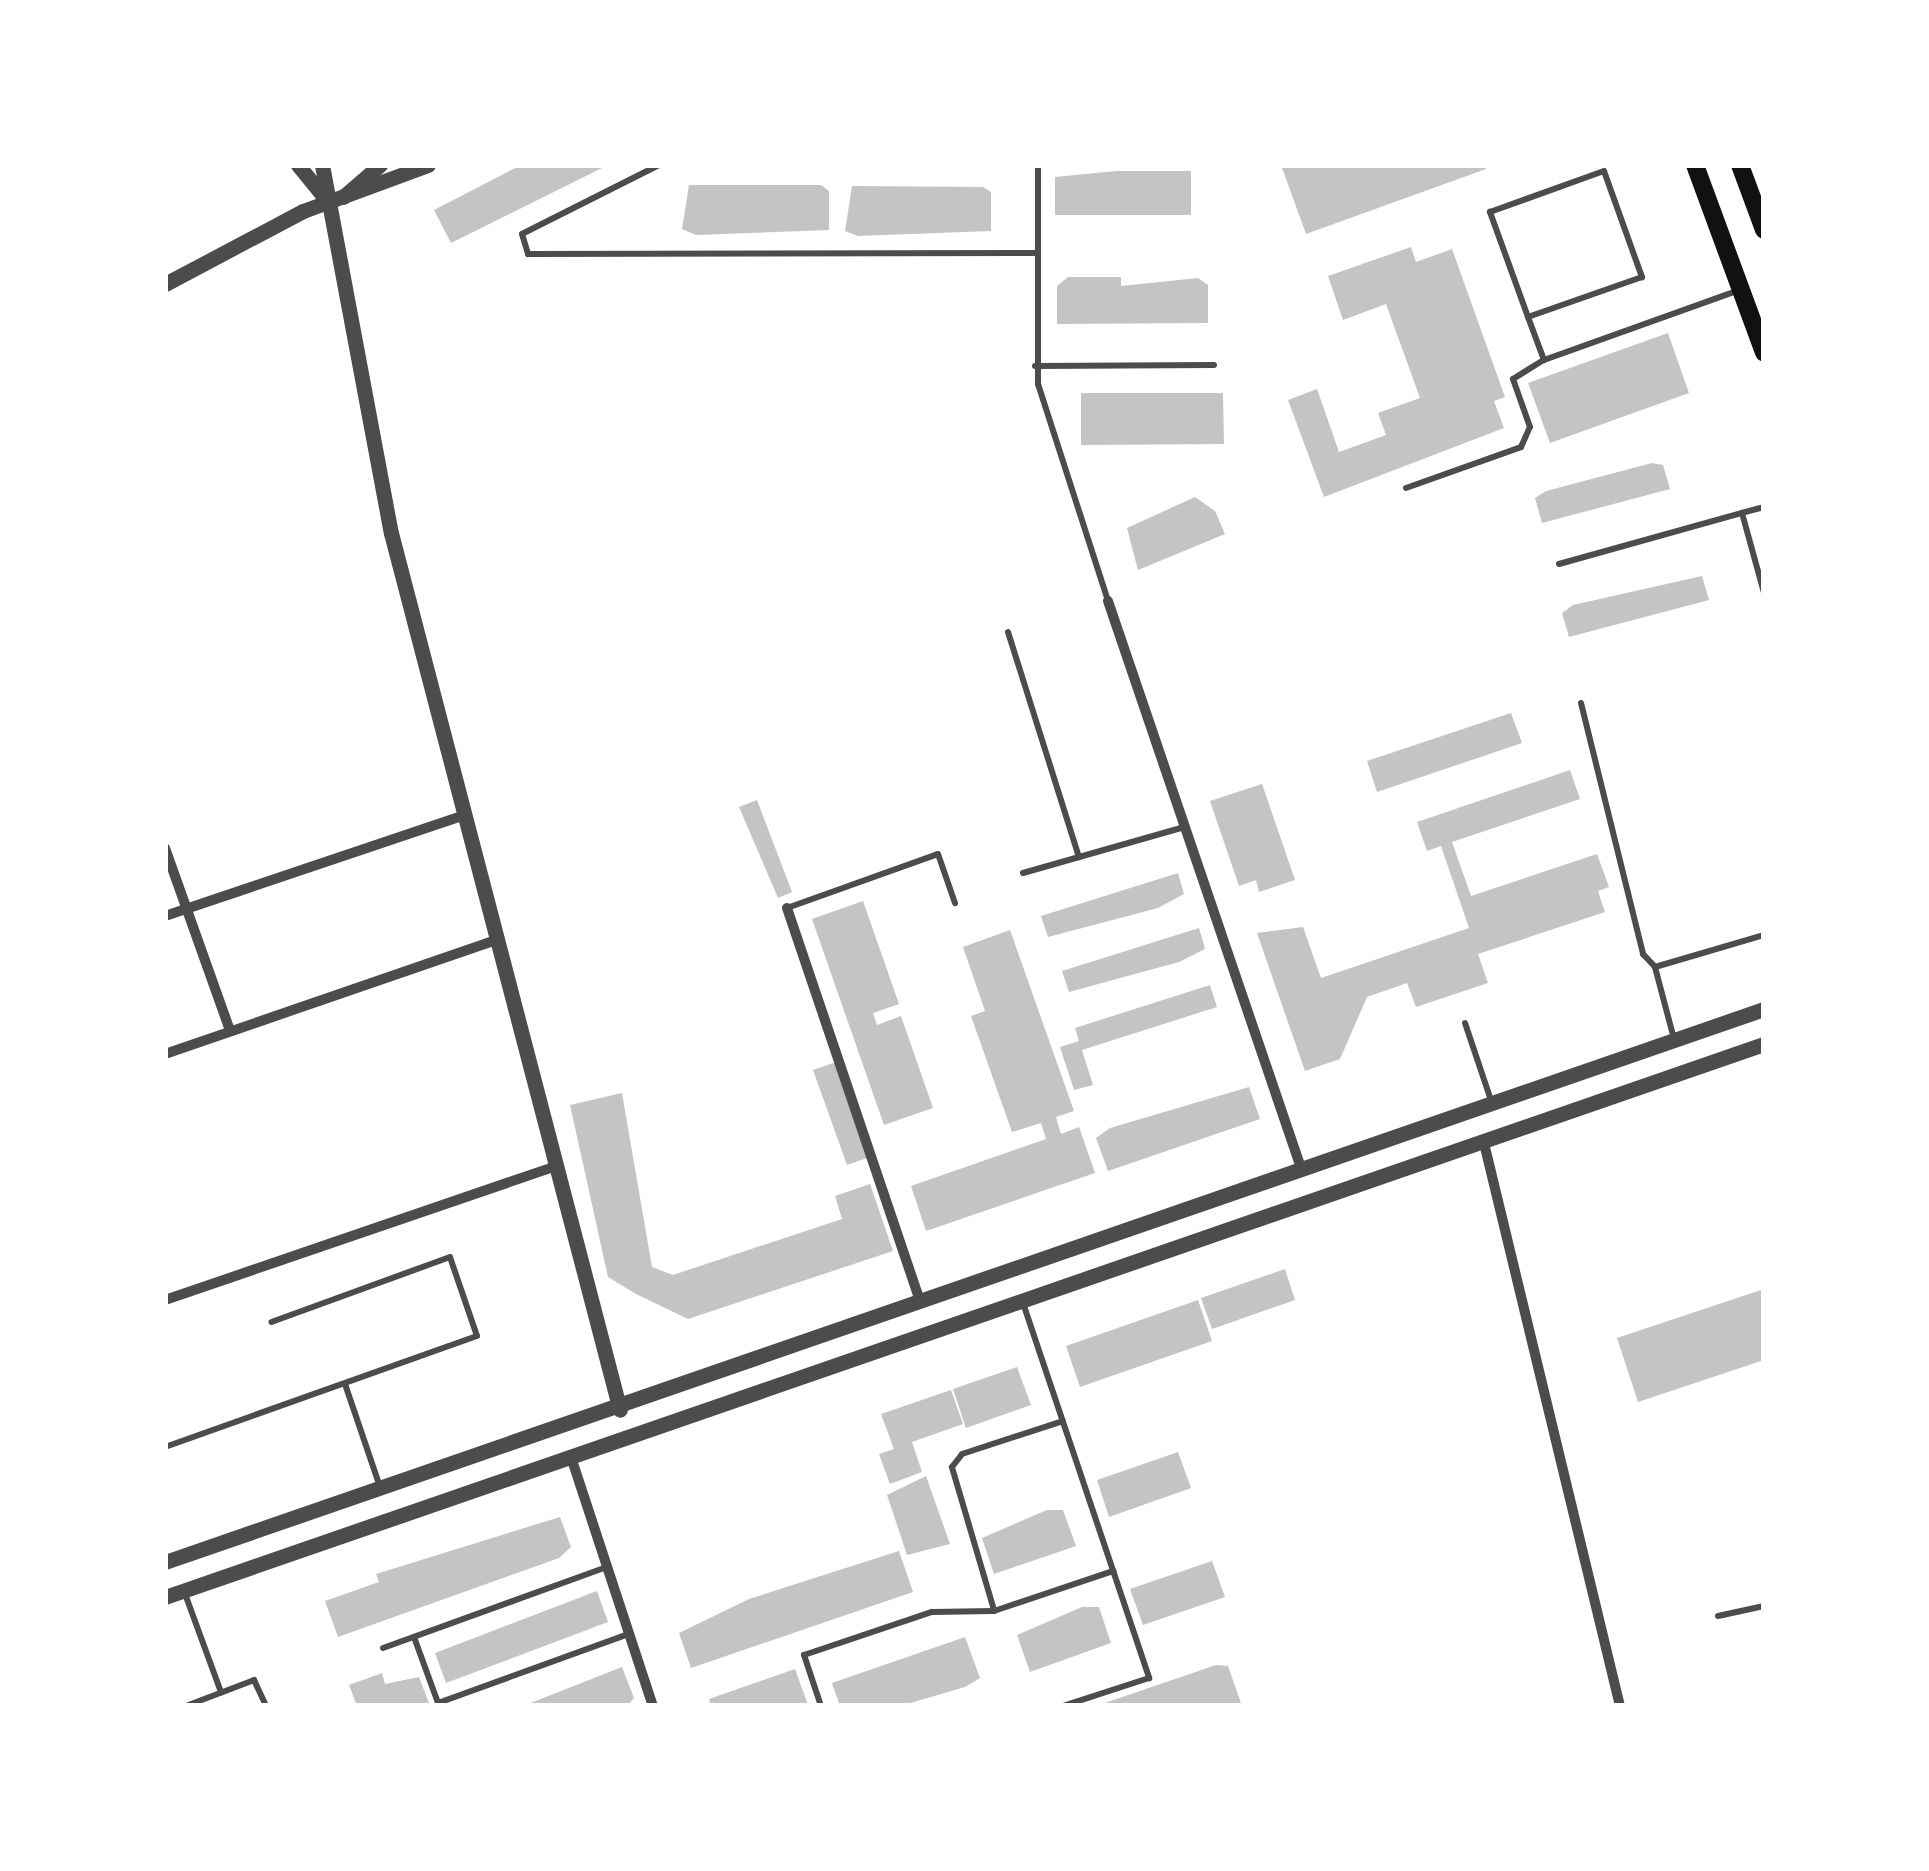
<!DOCTYPE html>
<style>
body{margin:0}
#map{position:relative;width:1929px;height:1871px;overflow:hidden;background:#fff;font-family:"Crimson Pro",serif}
div>[style]{position:absolute}
.building>*{inset:0;background:#c4c4c4}
.service>*{height:6px;margin:-3px;padding:0 3px;transform-origin:3px;border-radius:3px;background:#4c4c4c}
.minor>*{height:10px;margin:-5px;padding:0 5px;transform-origin:5px;border-radius:5px;background:#4c4c4c}
.tertiary>*{height:15px;margin:-7.5px;padding:0 7.5px;transform-origin:7.5px;border-radius:7.5px;background:#4c4c4c}
.secondary>*{height:18px;margin:-9px;padding:0 9px;transform-origin:9px;border-radius:9px;background:#111}
span{translate:-50% -50%;white-space:nowrap;text-align:center;line-height:1.15;-webkit-text-stroke:8px #fff;paint-order:stroke}
.frame{position:absolute;inset:0;border:168px solid #fff;pointer-events:none}
</style>
<div id="map">
<div class="building">
<div style="clip-path:polygon(521px 165px,608px 165px,451px 243px,434px 210px)"></div>
<div style="clip-path:polygon(1281px 165px,1485px 165px,1486px 169px,1306px 234px)"></div>
<div style="clip-path:polygon(1116px 171px,1191px 171px,1191px 215px,1055px 215px,1055px 177px)"></div>
<div style="clip-path:polygon(689px 185px,821px 185px,829px 191px,829px 230px,696px 235px,682px 229px)"></div>
<div style="clip-path:polygon(852px 186px,983px 187px,991px 192px,991px 231px,858px 236px,845px 231px)"></div>
<div style="clip-path:polygon(1411px 247px,1416px 262px,1452px 249px,1505px 397px,1494px 401px,1504px 428px,1324px 497px,1288px 400px,1317px 389px,1339px 452px,1386px 435px,1378px 413px,1420px 398px,1386px 304px,1343px 320px,1328px 276px)"></div>
<div style="clip-path:polygon(1068px 277px,1121px 277px,1121px 286px,1198px 278px,1208px 285px,1208px 323px,1057px 324px,1057px 286px)"></div>
<div style="clip-path:polygon(1668px 333px,1689px 393px,1550px 443px,1528px 383px)"></div>
<div style="clip-path:polygon(1081px 393px,1223px 393px,1224px 444px,1081px 445px)"></div>
<div style="clip-path:polygon(1652px 463px,1663px 465px,1670px 489px,1542px 523px,1535px 498px,1546px 491px)"></div>
<div style="clip-path:polygon(1195px 497px,1215px 511px,1225px 534px,1138px 570px,1127px 528px)"></div>
<div style="clip-path:polygon(1702px 576px,1709px 600px,1569px 637px,1562px 613px,1573px 605px)"></div>
<div style="clip-path:polygon(1511px 713px,1522px 743px,1377px 792px,1367px 761px)"></div>
<div style="clip-path:polygon(1570px 770px,1580px 799px,1452px 842px,1471px 896px,1597px 854px,1609px 887px,1598px 891px,1605px 912px,1478px 954px,1488px 983px,1416px 1007px,1407px 983px,1367px 997px,1340px 1059px,1305px 1071px,1257px 933px,1303px 927px,1321px 978px,1469px 928px,1441px 846px,1427px 851px,1417px 822px)"></div>
<div style="clip-path:polygon(1262px 784px,1295px 880px,1259px 892px,1256px 880px,1239px 886px,1210px 801px)"></div>
<div style="clip-path:polygon(757px 800px,792px 892px,778px 898px,739px 807px)"></div>
<div style="clip-path:polygon(1178px 873px,1184px 894px,1158px 908px,1048px 937px,1041px 916px)"></div>
<div style="clip-path:polygon(863px 901px,899px 1004px,873px 1013px,877px 1025px,901px 1016px,933px 1108px,884px 1125px,812px 919px)"></div>
<div style="clip-path:polygon(1199px 928px,1205px 949px,1179px 962px,1069px 992px,1062px 971px)"></div>
<div style="clip-path:polygon(1010px 930px,1074px 1111px,1056px 1117px,1061px 1134px,1079px 1127px,1095px 1173px,926px 1231px,911px 1186px,1046px 1139px,1041px 1123px,1012px 1132px,971px 1016px,985px 1011px,963px 947px)"></div>
<div style="clip-path:polygon(1210px 985px,1217px 1007px,1082px 1050px,1093px 1085px,1074px 1090px,1060px 1047px,1079px 1041px,1075px 1028px)"></div>
<div style="clip-path:polygon(836px 1062px,870px 1157px,847px 1165px,813px 1070px)"></div>
<div style="clip-path:polygon(1249px 1087px,1260px 1119px,1108px 1171px,1096px 1138px,1110px 1128px)"></div>
<div style="clip-path:polygon(622px 1093px,652px 1267px,673px 1275px,842px 1219px,835px 1196px,870px 1184px,893px 1251px,688px 1319px,636px 1294px,608px 1277px,570px 1105px)"></div>
<div style="clip-path:polygon(1285px 1269px,1295px 1300px,1212px 1329px,1201px 1298px)"></div>
<div style="clip-path:polygon(1764px 1289px,1764px 1360px,1638px 1402px,1617px 1338px)"></div>
<div style="clip-path:polygon(1198px 1300px,1212px 1341px,1080px 1387px,1066px 1346px)"></div>
<div style="clip-path:polygon(1017px 1367px,1031px 1405px,966px 1428px,953px 1389px)"></div>
<div style="clip-path:polygon(951px 1390px,963px 1424px,912px 1442px,922px 1472px,890px 1484px,879px 1454px,894px 1449px,881px 1414px)"></div>
<div style="clip-path:polygon(1178px 1452px,1191px 1488px,1109px 1517px,1097px 1480px)"></div>
<div style="clip-path:polygon(926px 1476px,950px 1544px,907px 1555px,887px 1495px)"></div>
<div style="clip-path:polygon(1047px 1510px,1063px 1510px,1076px 1546px,994px 1574px,982px 1538px)"></div>
<div style="clip-path:polygon(560px 1517px,571px 1547px,559px 1558px,338px 1637px,325px 1601px,379px 1582px,376px 1574px)"></div>
<div style="clip-path:polygon(899px 1551px,913px 1592px,691px 1668px,679px 1633px,749px 1599px)"></div>
<div style="clip-path:polygon(1212px 1561px,1225px 1597px,1143px 1625px,1130px 1589px)"></div>
<div style="clip-path:polygon(597px 1591px,608px 1622px,446px 1683px,435px 1653px)"></div>
<div style="clip-path:polygon(1082px 1607px,1099px 1607px,1111px 1643px,1030px 1672px,1017px 1635px)"></div>
<div style="clip-path:polygon(965px 1637px,980px 1678px,965px 1687px,900px 1706px,840px 1706px,832px 1683px)"></div>
<div style="clip-path:polygon(1216px 1665px,1228px 1666px,1242px 1706px,1096px 1706px)"></div>
<div style="clip-path:polygon(622px 1667px,634px 1698px,627px 1706px,523px 1706px)"></div>
<div style="clip-path:polygon(795px 1669px,808px 1705px,711px 1706px,709px 1699px)"></div>
<div style="clip-path:polygon(382px 1673px,385px 1684px,419px 1677px,430px 1706px,357px 1706px,349px 1685px)"></div>
</div>
<div class="service">
<div style="left:659px;top:165px;width:153px;rotate:153.3deg"></div>
<div style="left:522px;top:234px;width:21px;rotate:73deg"></div>
<div style="left:528px;top:254px;width:507px;rotate:-0.11deg"></div>
<div style="left:1038px;top:165px;width:219px;rotate:90deg"></div>
<div style="left:1038px;top:384px;width:228px;rotate:72.1deg"></div>
<div style="left:1604px;top:171px;width:113px;rotate:70.3deg"></div>
<div style="left:1642px;top:277px;width:121px;rotate:160.7deg"></div>
<div style="left:1528px;top:317px;width:112px;rotate:-109.9deg"></div>
<div style="left:1490px;top:212px;width:121px;rotate:-19.8deg"></div>
<div style="left:1528px;top:317px;width:46px;rotate:69.6deg"></div>
<div style="left:1544px;top:360px;width:208px;rotate:-19.7deg"></div>
<div style="left:1035px;top:366px;width:179px;rotate:-0.3deg"></div>
<div style="left:1406px;top:488px;width:122px;rotate:-19.6deg"></div>
<div style="left:1521px;top:447px;width:22px;rotate:-66deg"></div>
<div style="left:1530px;top:427px;width:51px;rotate:-109.5deg"></div>
<div style="left:1513px;top:379px;width:36px;rotate:-32deg"></div>
<div style="left:1764px;top:507px;width:23px;rotate:165deg"></div>
<div style="left:1742px;top:513px;width:83px;rotate:74.6deg"></div>
<div style="left:1559px;top:564px;width:190px;rotate:-15.6deg"></div>
<div style="left:1008px;top:632px;width:236px;rotate:72.5deg"></div>
<div style="left:1581px;top:703px;width:259px;rotate:76.1deg"></div>
<div style="left:1643px;top:954px;width:18px;rotate:47deg"></div>
<div style="left:1023px;top:873px;width:167px;rotate:-15.9deg"></div>
<div style="left:787px;top:908px;width:160px;rotate:-19.7deg"></div>
<div style="left:938px;top:854px;width:52px;rotate:70.9deg"></div>
<div style="left:1465px;top:1023px;width:84px;rotate:71.4deg"></div>
<div style="left:1674px;top:1039px;width:74px;rotate:-104.8deg"></div>
<div style="left:1655px;top:967px;width:114px;rotate:-16.4deg"></div>
<div style="left:1023px;top:1303px;width:396px;rotate:71.4deg"></div>
<div style="left:1149px;top:1678px;width:90px;rotate:162deg"></div>
<div style="left:345px;top:1384px;width:109px;rotate:71.2deg"></div>
<div style="left:165px;top:1447px;width:331px;rotate:-19.6deg"></div>
<div style="left:477px;top:1336px;width:83px;rotate:-108.9deg"></div>
<div style="left:450px;top:1257px;width:190px;rotate:160deg"></div>
<div style="left:184px;top:1591px;width:108px;rotate:69.9deg"></div>
<div style="left:994px;top:1610px;width:149px;rotate:-106.4deg"></div>
<div style="left:952px;top:1467px;width:16px;rotate:-52deg"></div>
<div style="left:962px;top:1454px;width:106px;rotate:-18.1deg"></div>
<div style="left:1718px;top:1616px;width:47px;rotate:-12.3deg"></div>
<div style="left:414px;top:1637px;width:70px;rotate:70deg"></div>
<div style="left:438px;top:1703px;width:203px;rotate:-19.9deg"></div>
<div style="left:383px;top:1648px;width:238px;rotate:-19.9deg"></div>
<div style="left:186px;top:1706px;width:73px;rotate:-20.9deg"></div>
<div style="left:254px;top:1680px;width:29px;rotate:65deg"></div>
<div style="left:821px;top:1706px;width:54px;rotate:-108.4deg"></div>
<div style="left:804px;top:1655px;width:135px;rotate:-18.6deg"></div>
<div style="left:932px;top:1612px;width:62px;rotate:-0.9deg"></div>
<div style="left:994px;top:1611px;width:126px;rotate:-18.6deg"></div>
</div>
<div class="minor">
<div style="left:1108px;top:601px;width:602px;rotate:71.2deg"></div>
<div style="left:165px;top:848px;width:194px;rotate:70.4deg"></div>
<div style="left:787px;top:908px;width:416px;rotate:71.3deg"></div>
<div style="left:165px;top:916px;width:314px;rotate:-18.6deg"></div>
<div style="left:165px;top:1054px;width:351px;rotate:-19deg"></div>
<div style="left:1484px;top:1143px;width:579px;rotate:76.42deg"></div>
<div style="left:165px;top:1300px;width:411px;rotate:-18.9deg"></div>
<div style="left:571px;top:1457px;width:262px;rotate:71.8deg"></div>
</div>
<div class="tertiary">
<div style="left:298px;top:165px;width:49px;rotate:50.8deg"></div>
<div style="left:322px;top:165px;width:374px;rotate:79.4deg"></div>
<div style="left:391px;top:533px;width:906px;rotate:75.37deg"></div>
<div style="left:343px;top:197px;width:49px;rotate:-40.9deg"></div>
<div style="left:165px;top:284px;width:156px;rotate:-27.9deg"></div>
<div style="left:303px;top:211px;width:133px;rotate:-20.2deg"></div>
<div style="left:165px;top:1562px;width:1692px;rotate:-19.08deg"></div>
<div style="left:165px;top:1597px;width:1692px;rotate:-19.08deg"></div>
</div>
<div class="secondary">
<div style="left:1695px;top:165px;width:200px;rotate:69.8deg"></div>
<div style="left:1740px;top:165px;width:69px;rotate:69.7deg"></div>
</div>
<div class="frame"></div>
</div>
